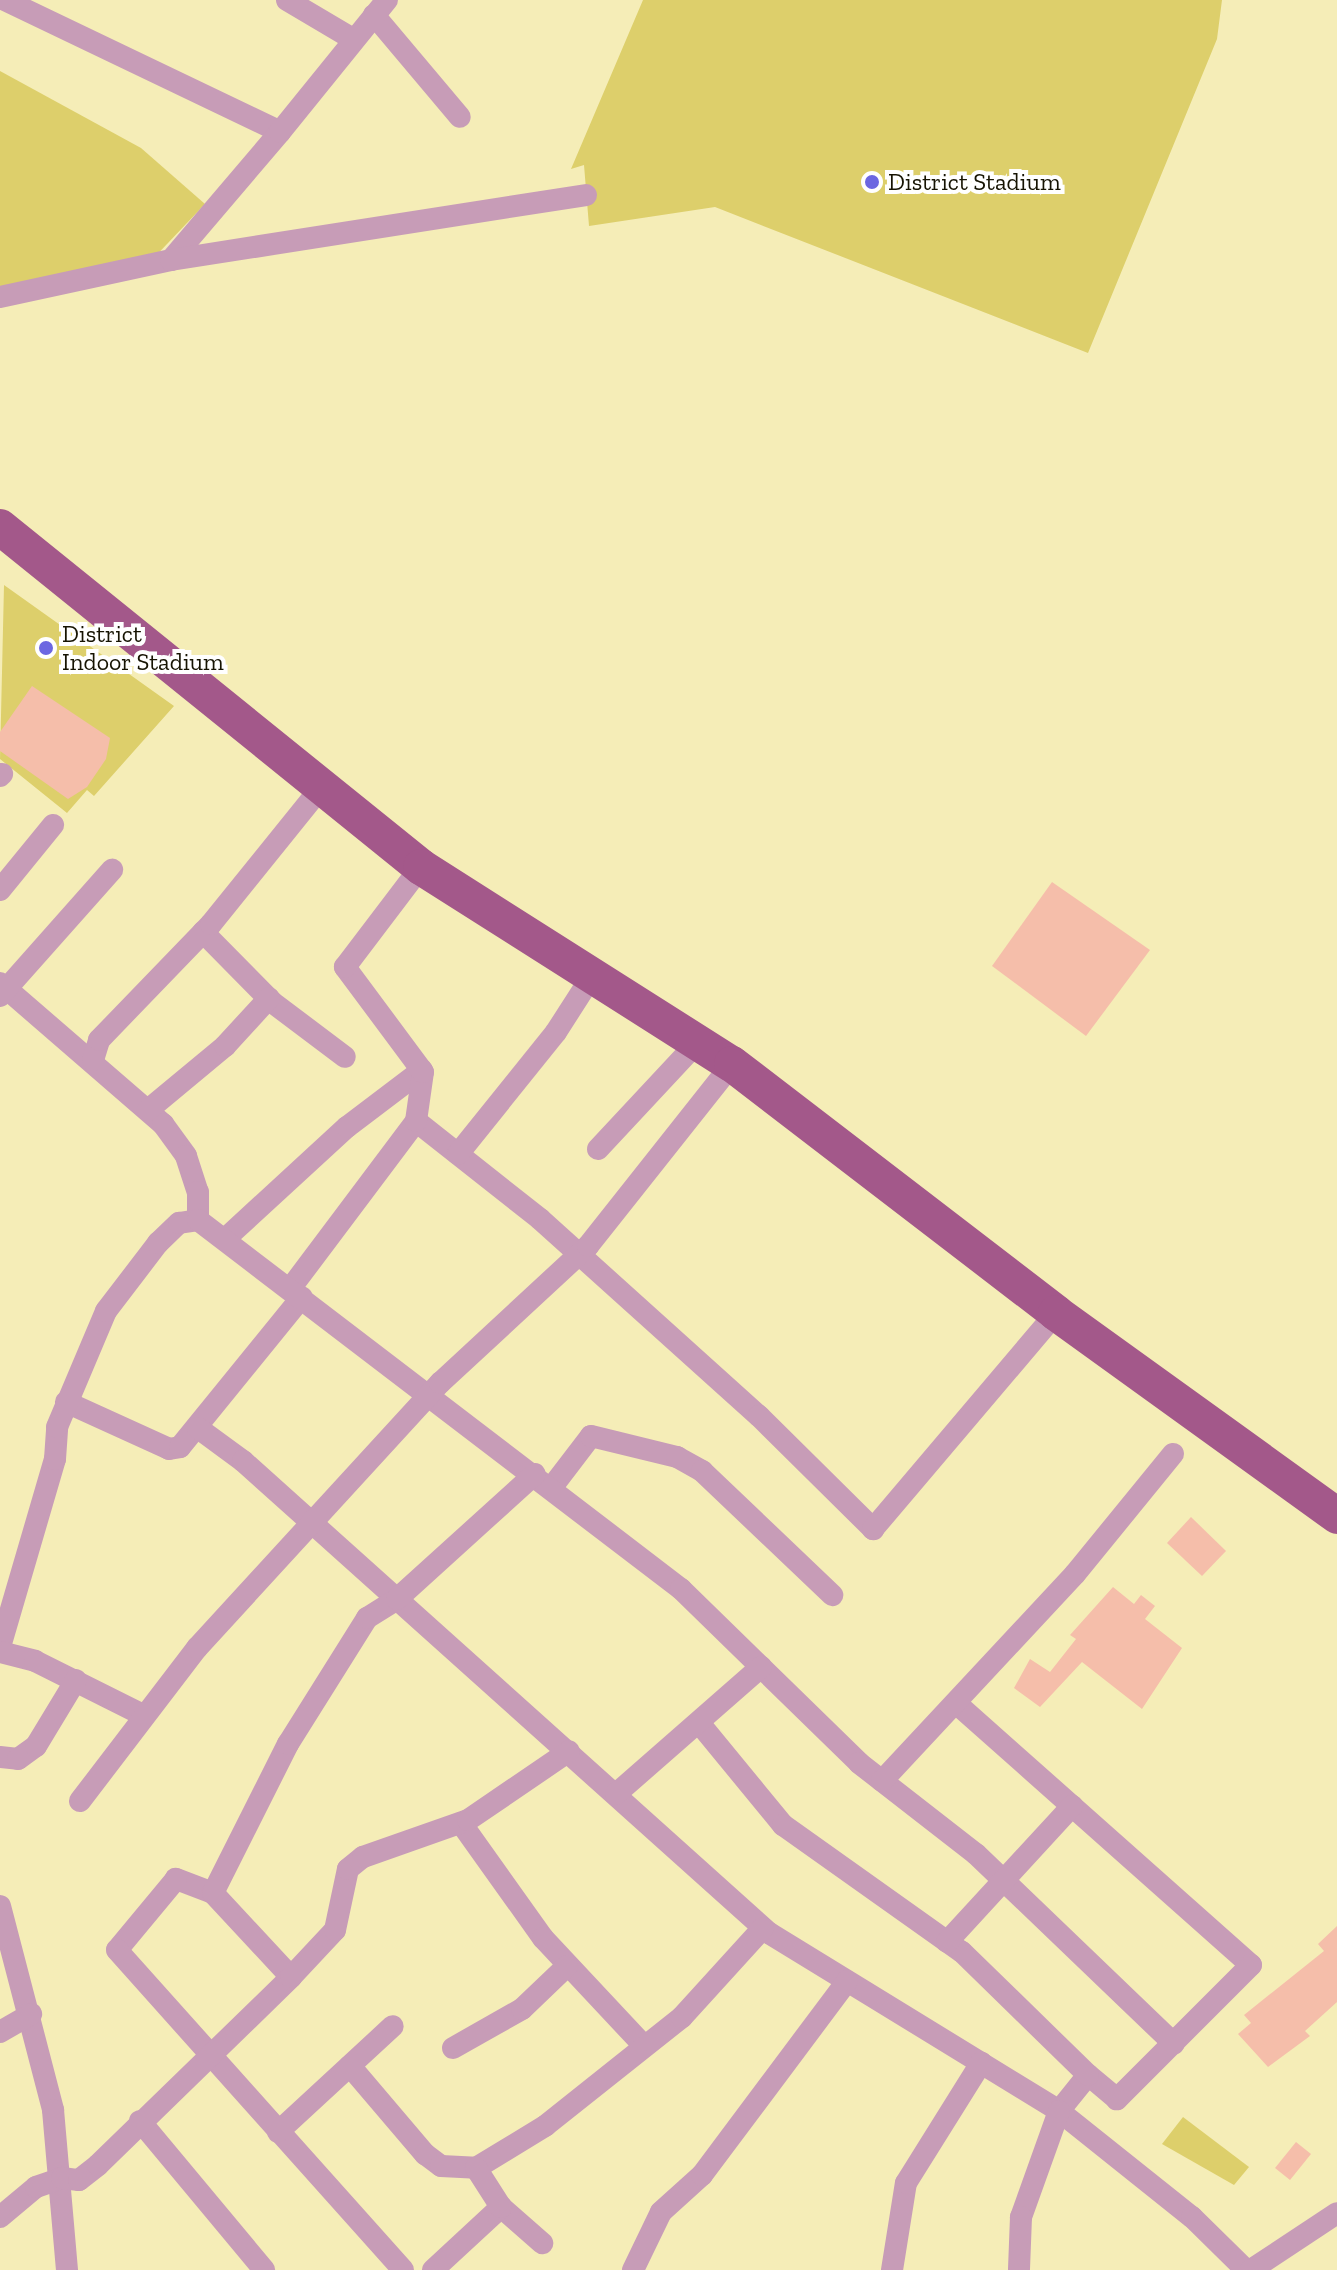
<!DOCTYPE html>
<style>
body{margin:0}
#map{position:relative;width:1337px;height:2270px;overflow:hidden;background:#f5edb7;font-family:"Zilla Slab",serif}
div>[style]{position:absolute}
.green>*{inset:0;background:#ddcf6b}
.building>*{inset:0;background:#f5beaa}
.minor>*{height:22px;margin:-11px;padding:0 11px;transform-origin:11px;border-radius:11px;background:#c79cb7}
.primary>*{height:36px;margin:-18px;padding:0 18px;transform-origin:18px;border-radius:18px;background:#a3588a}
.dots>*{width:22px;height:22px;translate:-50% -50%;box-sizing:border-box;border:4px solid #fff;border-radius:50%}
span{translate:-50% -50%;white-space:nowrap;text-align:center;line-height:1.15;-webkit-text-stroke:8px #fff;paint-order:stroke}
.poi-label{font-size:24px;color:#161302}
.left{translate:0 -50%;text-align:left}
</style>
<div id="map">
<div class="green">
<div style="clip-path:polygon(643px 0,1222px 0,1217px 39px,1088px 353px,715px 207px,589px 226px,584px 165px,571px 169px)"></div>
<div style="clip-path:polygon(0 71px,141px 148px,205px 204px,149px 263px,0 287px)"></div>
<div style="clip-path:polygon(4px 585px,174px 706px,94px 796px,87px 790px,67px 813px,0 759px)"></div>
<div style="clip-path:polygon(1183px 2117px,1249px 2167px,1234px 2185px,1162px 2144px)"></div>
</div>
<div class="building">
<div style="clip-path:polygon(32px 686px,110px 738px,106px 759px,87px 787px,68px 799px,0 751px,0 732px)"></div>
<div style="clip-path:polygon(1052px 882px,1150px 950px,1086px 1036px,992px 966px)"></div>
<div style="clip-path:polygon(1191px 1517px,1226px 1551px,1202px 1576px,1167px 1543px)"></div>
<div style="clip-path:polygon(1113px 1587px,1134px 1604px,1141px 1595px,1155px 1606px,1145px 1619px,1182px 1648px,1142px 1709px,1082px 1662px,1040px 1707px,1014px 1688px,1030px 1659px,1050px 1672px,1076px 1639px,1070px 1635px)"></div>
<div style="clip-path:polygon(1337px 1926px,1337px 2002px,1305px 2031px,1310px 2036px,1268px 2067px,1238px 2034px,1251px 2023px,1244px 2015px,1324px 1951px,1318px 1944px)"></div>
<div style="clip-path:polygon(1296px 2142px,1311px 2154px,1290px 2180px,1275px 2168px)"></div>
</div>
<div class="minor">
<div style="left:5px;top:0;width:305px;rotate:25.6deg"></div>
<div style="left:280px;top:132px;width:168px;rotate:130.4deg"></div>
<div style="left:287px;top:0;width:77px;rotate:30.6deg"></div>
<div style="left:374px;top:15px;width:133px;rotate:49.9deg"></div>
<div style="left:280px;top:132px;width:170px;rotate:-51deg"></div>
<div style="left:0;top:297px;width:175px;rotate:-12.2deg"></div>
<div style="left:171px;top:260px;width:420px;rotate:-8.9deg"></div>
<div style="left:0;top:776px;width:3px;rotate:-45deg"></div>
<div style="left:0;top:890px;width:84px;rotate:-50.8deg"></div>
<div style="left:203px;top:932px;width:98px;rotate:45.4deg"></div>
<div style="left:272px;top:1002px;width:91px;rotate:37deg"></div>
<div style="left:0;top:983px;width:216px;rotate:40.9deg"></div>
<div style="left:163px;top:1124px;width:39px;rotate:54deg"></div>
<div style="left:186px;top:1156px;width:38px;rotate:72deg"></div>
<div style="left:198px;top:1192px;width:28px;rotate:90deg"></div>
<div style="left:0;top:996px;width:169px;rotate:-48.4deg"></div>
<div style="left:93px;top:1060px;width:21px;rotate:-73deg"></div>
<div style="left:99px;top:1040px;width:161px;rotate:-46deg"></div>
<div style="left:211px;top:924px;width:180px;rotate:-51.1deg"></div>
<div style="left:148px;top:1110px;width:100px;rotate:-39.7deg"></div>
<div style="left:225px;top:1046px;width:65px;rotate:-47.5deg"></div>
<div style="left:416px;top:1121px;width:158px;rotate:38.3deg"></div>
<div style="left:540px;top:1219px;width:295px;rotate:42deg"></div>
<div style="left:759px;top:1416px;width:161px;rotate:44.7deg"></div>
<div style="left:873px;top:1529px;width:283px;rotate:-49.7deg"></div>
<div style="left:598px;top:1149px;width:145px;rotate:-47deg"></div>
<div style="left:458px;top:1154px;width:156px;rotate:-51.2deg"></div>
<div style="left:556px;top:1032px;width:67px;rotate:-57.3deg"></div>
<div style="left:225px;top:1239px;width:166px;rotate:-42.6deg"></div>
<div style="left:347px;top:1127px;width:94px;rotate:-37.2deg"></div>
<div style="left:290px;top:1289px;width:210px;rotate:-53.1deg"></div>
<div style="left:416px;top:1121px;width:49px;rotate:-81.9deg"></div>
<div style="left:423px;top:1072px;width:131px;rotate:-126.6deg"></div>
<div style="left:345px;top:967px;width:126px;rotate:-52.8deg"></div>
<div style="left:66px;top:1402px;width:113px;rotate:24.5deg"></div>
<div style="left:169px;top:1449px;width:11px;rotate:-10deg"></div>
<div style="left:180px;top:1447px;width:193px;rotate:-50.9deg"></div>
<div style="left:198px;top:1428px;width:56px;rotate:36.3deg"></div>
<div style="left:243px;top:1461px;width:707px;rotate:41.9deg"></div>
<div style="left:769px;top:1933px;width:340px;rotate:31.5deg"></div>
<div style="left:1059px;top:2111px;width:170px;rotate:38.6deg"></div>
<div style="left:1192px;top:2217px;width:76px;rotate:44.5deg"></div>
<div style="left:552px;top:1487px;width:64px;rotate:-52.6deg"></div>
<div style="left:591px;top:1436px;width:89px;rotate:13.7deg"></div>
<div style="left:677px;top:1457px;width:29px;rotate:29deg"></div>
<div style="left:702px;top:1471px;width:180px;rotate:43.6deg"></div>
<div style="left:0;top:1647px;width:196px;rotate:-73.7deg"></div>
<div style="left:55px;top:1459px;width:32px;rotate:-86deg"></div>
<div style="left:57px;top:1427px;width:126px;rotate:-67.1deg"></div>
<div style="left:106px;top:1311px;width:86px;rotate:-52.6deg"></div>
<div style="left:158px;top:1243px;width:29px;rotate:-44deg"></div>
<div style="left:179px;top:1223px;width:19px;rotate:-9deg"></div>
<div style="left:198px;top:1220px;width:608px;rotate:37.38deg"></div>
<div style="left:681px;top:1589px;width:249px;rotate:44.3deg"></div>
<div style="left:859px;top:1763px;width:148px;rotate:37.9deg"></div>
<div style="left:976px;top:1854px;width:274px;rotate:43.8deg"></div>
<div style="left:0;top:1652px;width:36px;rotate:14deg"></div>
<div style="left:35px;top:1661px;width:121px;rotate:26.6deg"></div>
<div style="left:957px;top:1704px;width:393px;rotate:41.6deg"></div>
<div style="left:1251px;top:1965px;width:190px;rotate:135deg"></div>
<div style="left:1117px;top:2099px;width:38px;rotate:-140deg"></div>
<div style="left:1088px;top:2075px;width:46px;rotate:128.9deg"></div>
<div style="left:1059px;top:2111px;width:113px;rotate:109.7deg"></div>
<div style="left:1021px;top:2217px;width:53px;rotate:92.2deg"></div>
<div style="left:700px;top:1724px;width:131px;rotate:50.6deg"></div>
<div style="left:783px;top:1825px;width:219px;rotate:35.4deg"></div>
<div style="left:962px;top:1952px;width:176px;rotate:44.3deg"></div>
<div style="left:0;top:1757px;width:18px;rotate:6deg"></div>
<div style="left:18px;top:1759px;width:22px;rotate:-36deg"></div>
<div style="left:36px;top:1746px;width:77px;rotate:-58.8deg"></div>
<div style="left:882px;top:1781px;width:283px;rotate:-47deg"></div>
<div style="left:1075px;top:1574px;width:155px;rotate:-50.8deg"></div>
<div style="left:616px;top:1794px;width:193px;rotate:-41.2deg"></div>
<div style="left:80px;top:1801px;width:193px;rotate:-52.6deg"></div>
<div style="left:197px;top:1648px;width:360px;rotate:-47.5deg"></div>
<div style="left:440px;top:1383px;width:202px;rotate:-42.8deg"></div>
<div style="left:588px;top:1246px;width:232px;rotate:-51.6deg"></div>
<div style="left:461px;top:1823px;width:141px;rotate:54.5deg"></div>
<div style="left:543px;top:1938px;width:148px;rotate:46.9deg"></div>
<div style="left:213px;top:1893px;width:40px;rotate:-159deg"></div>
<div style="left:176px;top:1879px;width:92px;rotate:129.7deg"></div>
<div style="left:117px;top:1950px;width:429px;rotate:48.2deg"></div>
<div style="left:0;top:1906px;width:211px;rotate:75.4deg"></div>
<div style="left:53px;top:2110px;width:161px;rotate:85deg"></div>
<div style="left:947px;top:1942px;width:185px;rotate:-47.4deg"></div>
<div style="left:291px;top:1977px;width:115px;rotate:-132.9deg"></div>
<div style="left:213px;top:1893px;width:167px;rotate:-63.3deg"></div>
<div style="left:288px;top:1744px;width:149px;rotate:-57.9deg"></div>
<div style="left:367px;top:1618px;width:36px;rotate:-32deg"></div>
<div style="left:397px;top:1599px;width:186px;rotate:-42.2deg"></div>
<div style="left:0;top:2032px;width:36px;rotate:-30deg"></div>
<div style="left:453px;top:2048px;width:79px;rotate:-29.5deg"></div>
<div style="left:522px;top:2009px;width:62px;rotate:-43.7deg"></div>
<div style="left:350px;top:2066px;width:116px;rotate:49.6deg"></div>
<div style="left:425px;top:2154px;width:20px;rotate:37deg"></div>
<div style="left:441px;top:2166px;width:35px;rotate:3deg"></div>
<div style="left:476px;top:2168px;width:81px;rotate:-31.3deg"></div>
<div style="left:545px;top:2126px;width:175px;rotate:-38.5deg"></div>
<div style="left:682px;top:2017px;width:120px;rotate:-47.7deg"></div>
<div style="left:140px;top:2121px;width:194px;rotate:50.2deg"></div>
<div style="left:278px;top:2132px;width:156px;rotate:-42.7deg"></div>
<div style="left:501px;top:2207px;width:55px;rotate:41.3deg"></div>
<div style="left:0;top:2217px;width:47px;rotate:-39.8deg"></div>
<div style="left:36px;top:2187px;width:28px;rotate:-19deg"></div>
<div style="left:62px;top:2178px;width:17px;rotate:7deg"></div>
<div style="left:79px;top:2180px;width:24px;rotate:-38deg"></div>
<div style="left:98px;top:2165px;width:269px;rotate:-44.2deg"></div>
<div style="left:291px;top:1977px;width:64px;rotate:-46.9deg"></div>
<div style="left:335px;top:1930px;width:62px;rotate:-78deg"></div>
<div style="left:348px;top:1869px;width:19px;rotate:-39deg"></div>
<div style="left:363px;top:1857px;width:111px;rotate:-19.4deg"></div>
<div style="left:468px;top:1820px;width:122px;rotate:-34.3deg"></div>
<div style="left:433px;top:2270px;width:93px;rotate:-42.8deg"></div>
<div style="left:501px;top:2207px;width:46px;rotate:-122.7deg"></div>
<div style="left:633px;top:2270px;width:64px;rotate:-64.2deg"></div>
<div style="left:661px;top:2212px;width:55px;rotate:-42.1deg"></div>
<div style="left:702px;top:2175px;width:242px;rotate:-53.2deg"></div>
<div style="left:892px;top:2270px;width:88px;rotate:-80.9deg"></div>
<div style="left:906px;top:2183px;width:142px;rotate:-58deg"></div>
<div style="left:1251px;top:2270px;width:103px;rotate:-33.5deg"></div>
</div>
<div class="primary">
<div style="left:0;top:527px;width:541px;rotate:38.92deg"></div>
<div style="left:421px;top:867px;width:368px;rotate:32.4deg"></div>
<div style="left:732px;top:1064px;width:409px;rotate:37.5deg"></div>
<div style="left:1056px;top:1313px;width:347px;rotate:35.8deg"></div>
</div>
<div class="dots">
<div style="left:872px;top:182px;background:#6c67e1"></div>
<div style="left:46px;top:648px;background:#6c67e1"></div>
</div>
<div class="poi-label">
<span class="left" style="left:888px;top:182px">District Stadium</span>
<span class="left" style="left:62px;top:648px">District<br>Indoor Stadium</span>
</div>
</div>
